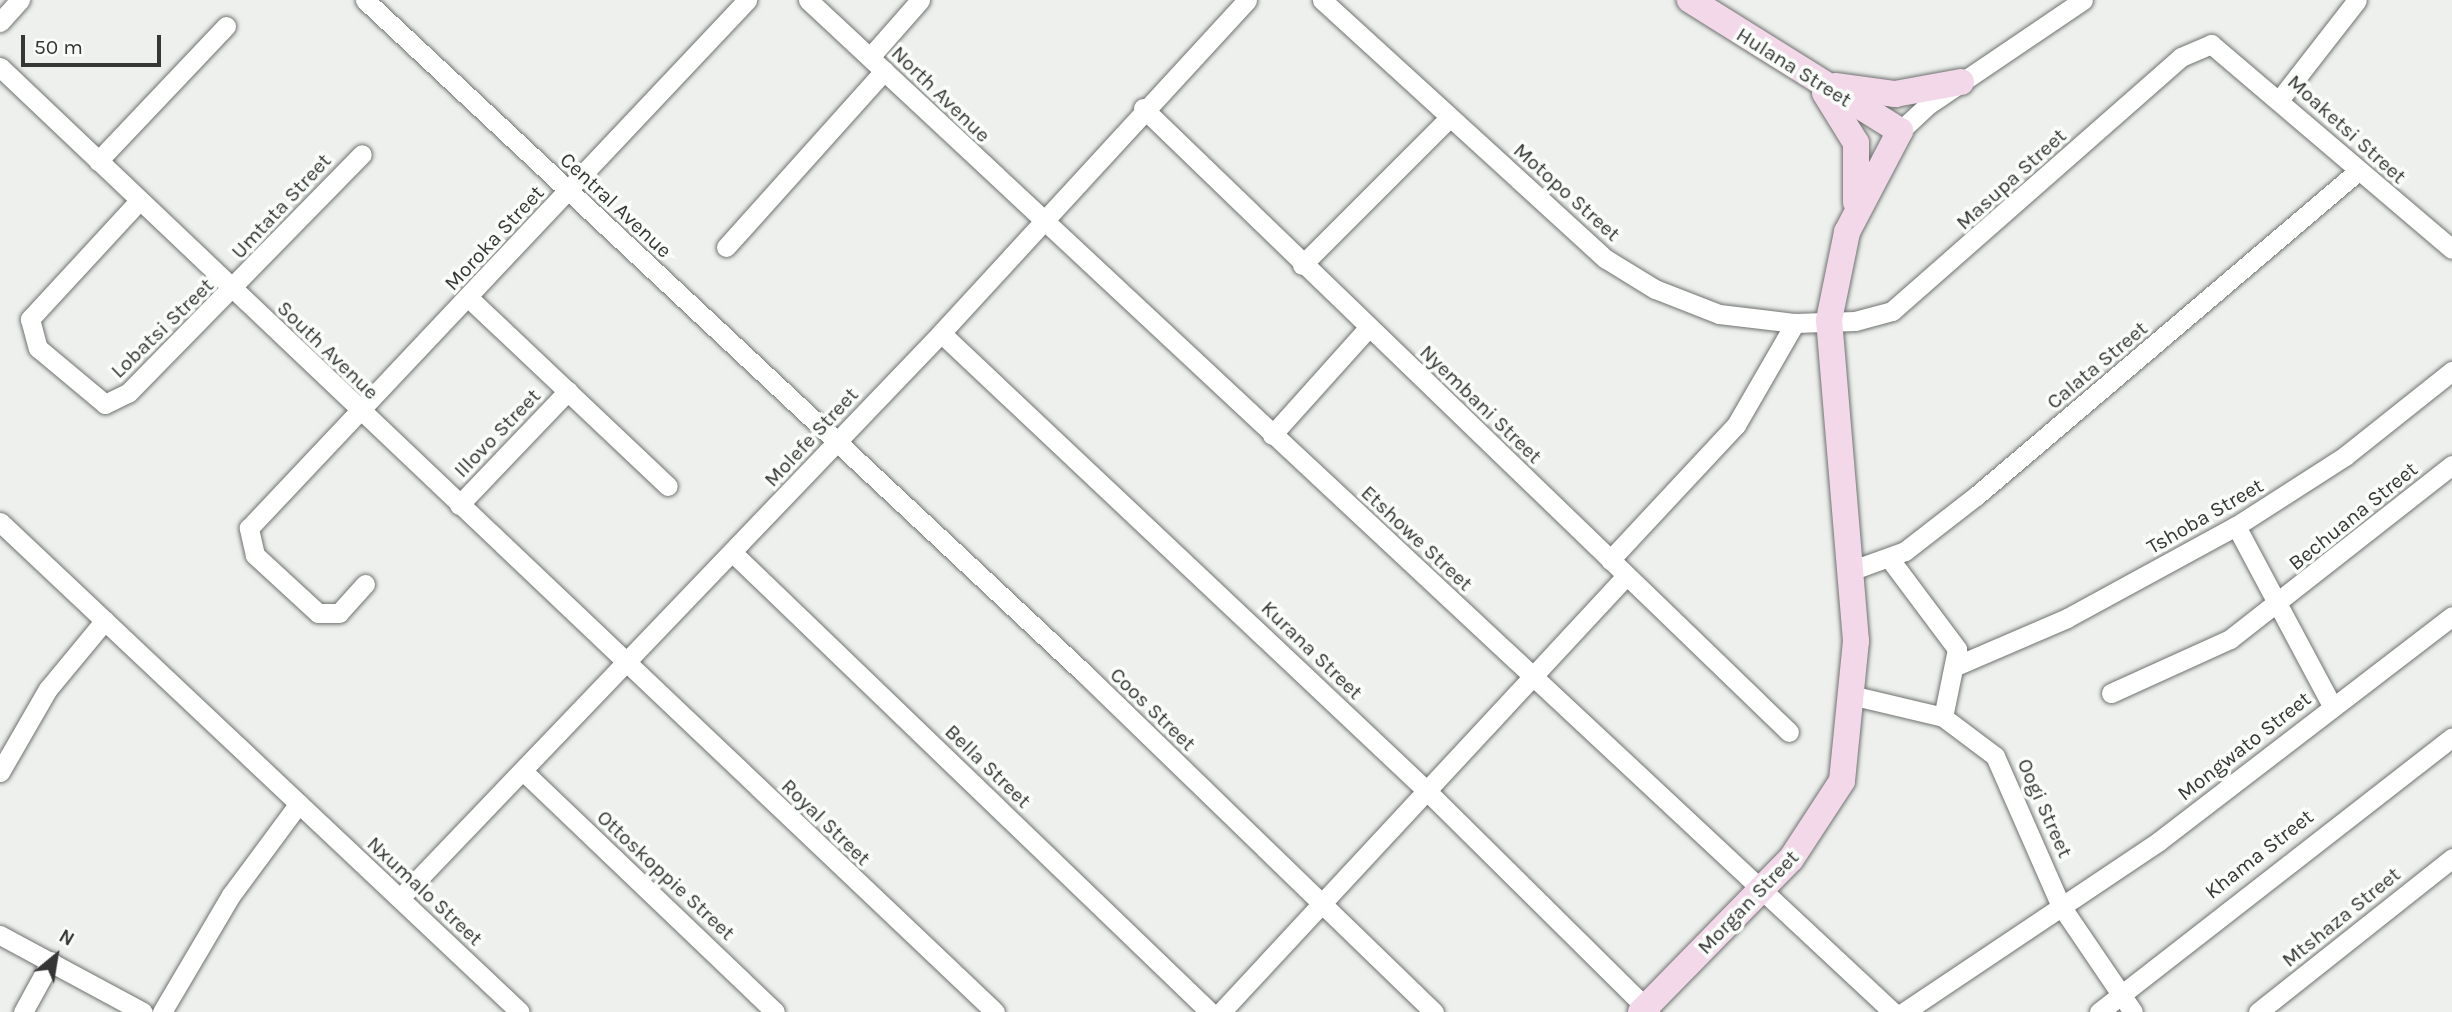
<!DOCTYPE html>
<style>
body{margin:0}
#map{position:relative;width:2452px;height:1012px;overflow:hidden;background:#edf0ed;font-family:Karla,sans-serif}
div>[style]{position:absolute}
.roads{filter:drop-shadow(0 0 2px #6f726f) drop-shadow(0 0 2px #6f726f)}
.street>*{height:19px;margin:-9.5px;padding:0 9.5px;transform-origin:9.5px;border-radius:9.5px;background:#fff}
.secondary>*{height:26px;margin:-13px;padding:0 13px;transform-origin:13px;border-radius:13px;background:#f2d8e9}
span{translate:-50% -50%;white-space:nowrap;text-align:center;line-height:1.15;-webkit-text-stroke:7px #fafefb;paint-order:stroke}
.street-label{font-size:21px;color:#353635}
.north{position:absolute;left:21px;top:921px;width:70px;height:70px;-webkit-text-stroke:5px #fafefb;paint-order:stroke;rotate:30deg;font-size:19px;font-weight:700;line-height:28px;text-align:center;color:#353635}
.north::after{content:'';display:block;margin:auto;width:24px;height:32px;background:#353635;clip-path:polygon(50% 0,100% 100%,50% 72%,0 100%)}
.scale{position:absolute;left:21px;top:35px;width:140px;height:32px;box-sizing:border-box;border:4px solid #353635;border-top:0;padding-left:9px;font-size:21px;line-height:24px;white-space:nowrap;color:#353635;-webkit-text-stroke:5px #fafefb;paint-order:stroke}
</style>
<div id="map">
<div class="roads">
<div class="street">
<div style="left:365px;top:0;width:986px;rotate:43.11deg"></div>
<div style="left:1085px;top:674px;width:486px;rotate:44.1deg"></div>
<div style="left:808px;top:0;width:1484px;rotate:43.01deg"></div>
<div style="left:1322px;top:0;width:384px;rotate:42.4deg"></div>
<div style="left:1606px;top:259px;width:57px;rotate:31.5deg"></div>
<div style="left:1655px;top:289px;width:69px;rotate:21.3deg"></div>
<div style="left:1719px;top:314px;width:77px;rotate:6.8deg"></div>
<div style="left:1795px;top:323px;width:60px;rotate:-1.9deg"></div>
<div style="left:1855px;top:321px;width:38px;rotate:-15deg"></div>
<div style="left:1892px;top:311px;width:385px;rotate:-41.3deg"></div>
<div style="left:2181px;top:57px;width:33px;rotate:-23deg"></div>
<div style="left:2211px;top:44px;width:316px;rotate:40.4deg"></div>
<div style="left:0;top:22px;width:30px;rotate:-48deg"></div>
<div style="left:870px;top:57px;width:76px;rotate:-48.7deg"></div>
<div style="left:0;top:67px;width:1372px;rotate:43.52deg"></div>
<div style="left:2280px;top:99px;width:125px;rotate:-52.1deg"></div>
<div style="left:1143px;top:108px;width:898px;rotate:44.01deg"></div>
<div style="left:1900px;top:131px;width:38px;rotate:-43deg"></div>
<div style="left:1928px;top:105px;width:187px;rotate:-34.1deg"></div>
<div style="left:98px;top:161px;width:186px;rotate:-46.5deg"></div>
<div style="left:137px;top:203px;width:158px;rotate:132.7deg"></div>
<div style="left:30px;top:319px;width:30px;rotate:75deg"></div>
<div style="left:38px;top:348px;width:87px;rotate:39.9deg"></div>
<div style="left:105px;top:404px;width:25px;rotate:-26deg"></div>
<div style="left:128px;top:393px;width:334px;rotate:-45.6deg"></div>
<div style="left:726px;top:247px;width:237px;rotate:-48.1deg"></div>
<div style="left:1302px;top:265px;width:209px;rotate:-45deg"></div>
<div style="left:470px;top:299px;width:272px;rotate:43.4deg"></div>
<div style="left:941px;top:333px;width:668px;rotate:43.3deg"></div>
<div style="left:1427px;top:791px;width:314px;rotate:44.7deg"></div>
<div style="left:1272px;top:435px;width:145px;rotate:-48.1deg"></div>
<div style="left:459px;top:505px;width:158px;rotate:-46.3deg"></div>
<div style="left:0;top:522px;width:714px;rotate:43.3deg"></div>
<div style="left:2236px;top:526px;width:204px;rotate:61.9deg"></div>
<div style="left:733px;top:553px;width:662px;rotate:43.9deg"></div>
<div style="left:1889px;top:558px;width:114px;rotate:53.2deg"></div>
<div style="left:1957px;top:649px;width:69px;rotate:101.6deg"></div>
<div style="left:1610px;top:560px;width:185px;rotate:-47deg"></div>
<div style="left:1736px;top:425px;width:118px;rotate:-60deg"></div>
<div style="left:1850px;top:571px;width:59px;rotate:-20deg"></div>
<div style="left:1905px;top:551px;width:90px;rotate:-37.8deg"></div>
<div style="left:1976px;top:496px;width:502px;rotate:-40.39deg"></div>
<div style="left:365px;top:584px;width:39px;rotate:132deg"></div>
<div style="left:339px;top:613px;width:21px;rotate:180deg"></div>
<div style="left:318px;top:613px;width:86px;rotate:-137.4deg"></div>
<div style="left:255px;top:555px;width:28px;rotate:-103deg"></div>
<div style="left:249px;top:528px;width:726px;rotate:-46.67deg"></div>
<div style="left:1958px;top:665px;width:119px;rotate:-23.3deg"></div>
<div style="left:2067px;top:618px;width:192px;rotate:-28.6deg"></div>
<div style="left:2236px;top:526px;width:130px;rotate:-32.7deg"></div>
<div style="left:2345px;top:456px;width:137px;rotate:-38.5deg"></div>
<div style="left:2111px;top:693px;width:131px;rotate:-24.4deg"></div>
<div style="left:2230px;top:639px;width:282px;rotate:-38.1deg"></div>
<div style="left:1855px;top:696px;width:90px;rotate:13.4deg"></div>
<div style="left:1943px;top:717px;width:65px;rotate:36.9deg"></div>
<div style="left:1995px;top:756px;width:164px;rotate:66.3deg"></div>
<div style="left:2061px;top:906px;width:128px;rotate:55.8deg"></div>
<div style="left:0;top:772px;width:96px;rotate:-60deg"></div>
<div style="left:48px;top:689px;width:89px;rotate:-50.4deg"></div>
<div style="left:524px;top:772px;width:347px;rotate:43.7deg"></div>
<div style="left:400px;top:898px;width:782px;rotate:-46.24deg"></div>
<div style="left:941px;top:333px;width:452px;rotate:-47.4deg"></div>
<div style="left:0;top:935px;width:162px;rotate:28.3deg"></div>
<div style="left:23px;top:1012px;width:58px;rotate:-61.2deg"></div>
<div style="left:162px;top:1012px;width:136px;rotate:-59.5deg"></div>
<div style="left:231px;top:895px;width:114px;rotate:-53.5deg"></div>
<div style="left:1221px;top:1012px;width:595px;rotate:-47.11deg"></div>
<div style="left:1904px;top:1012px;width:307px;rotate:-33.8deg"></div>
<div style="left:2159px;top:841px;width:369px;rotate:-37.5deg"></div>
<div style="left:2099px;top:1012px;width:447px;rotate:-37.9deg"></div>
<div style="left:2258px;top:1012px;width:248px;rotate:-38.4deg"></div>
</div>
<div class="secondary">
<div style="left:1835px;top:86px;width:61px;rotate:7.6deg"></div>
<div style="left:1895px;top:94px;width:67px;rotate:-10.3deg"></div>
<div style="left:1825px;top:93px;width:59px;rotate:58.2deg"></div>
<div style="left:1856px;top:143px;width:59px;rotate:90deg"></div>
<div style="left:1641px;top:1012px;width:214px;rotate:-45.6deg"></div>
<div style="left:1791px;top:859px;width:93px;rotate:-56.8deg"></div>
<div style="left:1842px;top:781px;width:141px;rotate:-84.3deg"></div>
<div style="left:1856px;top:641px;width:322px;rotate:-94.8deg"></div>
<div style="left:1829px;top:320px;width:90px;rotate:-78.4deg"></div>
<div style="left:1847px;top:232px;width:114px;rotate:-62.3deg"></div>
<div style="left:1900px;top:131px;width:248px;rotate:-148deg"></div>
</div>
</div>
<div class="street-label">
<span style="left:1794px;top:67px;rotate:32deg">Hulana Street</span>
<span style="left:941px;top:94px;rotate:44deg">North Avenue</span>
<span style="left:2347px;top:129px;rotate:42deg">Moaketsi Street</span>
<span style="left:2011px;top:179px;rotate:-42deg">Masupa Street</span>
<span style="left:1567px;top:192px;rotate:42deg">Motopo Street</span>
<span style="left:616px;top:205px;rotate:43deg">Central Avenue</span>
<span style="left:281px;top:206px;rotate:-47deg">Umtata Street</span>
<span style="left:494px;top:238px;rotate:-47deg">Moroka Street</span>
<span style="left:162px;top:328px;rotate:-44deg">Lobatsi Street</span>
<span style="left:328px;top:350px;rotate:44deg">South Avenue</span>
<span style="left:2097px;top:365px;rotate:-40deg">Calata Street</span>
<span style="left:1481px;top:404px;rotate:44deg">Nyembani Street</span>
<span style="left:497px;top:433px;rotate:-46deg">Illovo Street</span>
<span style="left:811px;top:437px;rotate:-47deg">Molefe Street</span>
<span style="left:2205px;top:516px;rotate:-30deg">Tshoba Street</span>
<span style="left:2353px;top:516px;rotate:-39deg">Bechuana Street</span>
<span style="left:1417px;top:538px;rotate:43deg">Etshowe Street</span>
<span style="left:1312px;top:650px;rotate:44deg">Kurana Street</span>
<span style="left:1153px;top:709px;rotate:44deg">Coos Street</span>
<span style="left:2244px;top:746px;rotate:-38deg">Mongwato Street</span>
<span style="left:988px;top:766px;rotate:44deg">Bella Street</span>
<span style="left:2045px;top:808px;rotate:66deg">Oogi Street</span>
<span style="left:826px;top:822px;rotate:44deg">Royal Street</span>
<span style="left:2259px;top:854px;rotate:-38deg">Khama Street</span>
<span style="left:666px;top:875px;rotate:43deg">Ottoskoppie Street</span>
<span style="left:425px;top:891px;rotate:43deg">Nxumalo Street</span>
<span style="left:1748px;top:902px;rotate:-46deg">Morgan Street</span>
<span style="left:2341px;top:917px;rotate:-39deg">Mtshaza Street</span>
</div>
<div class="north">N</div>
<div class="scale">50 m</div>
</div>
